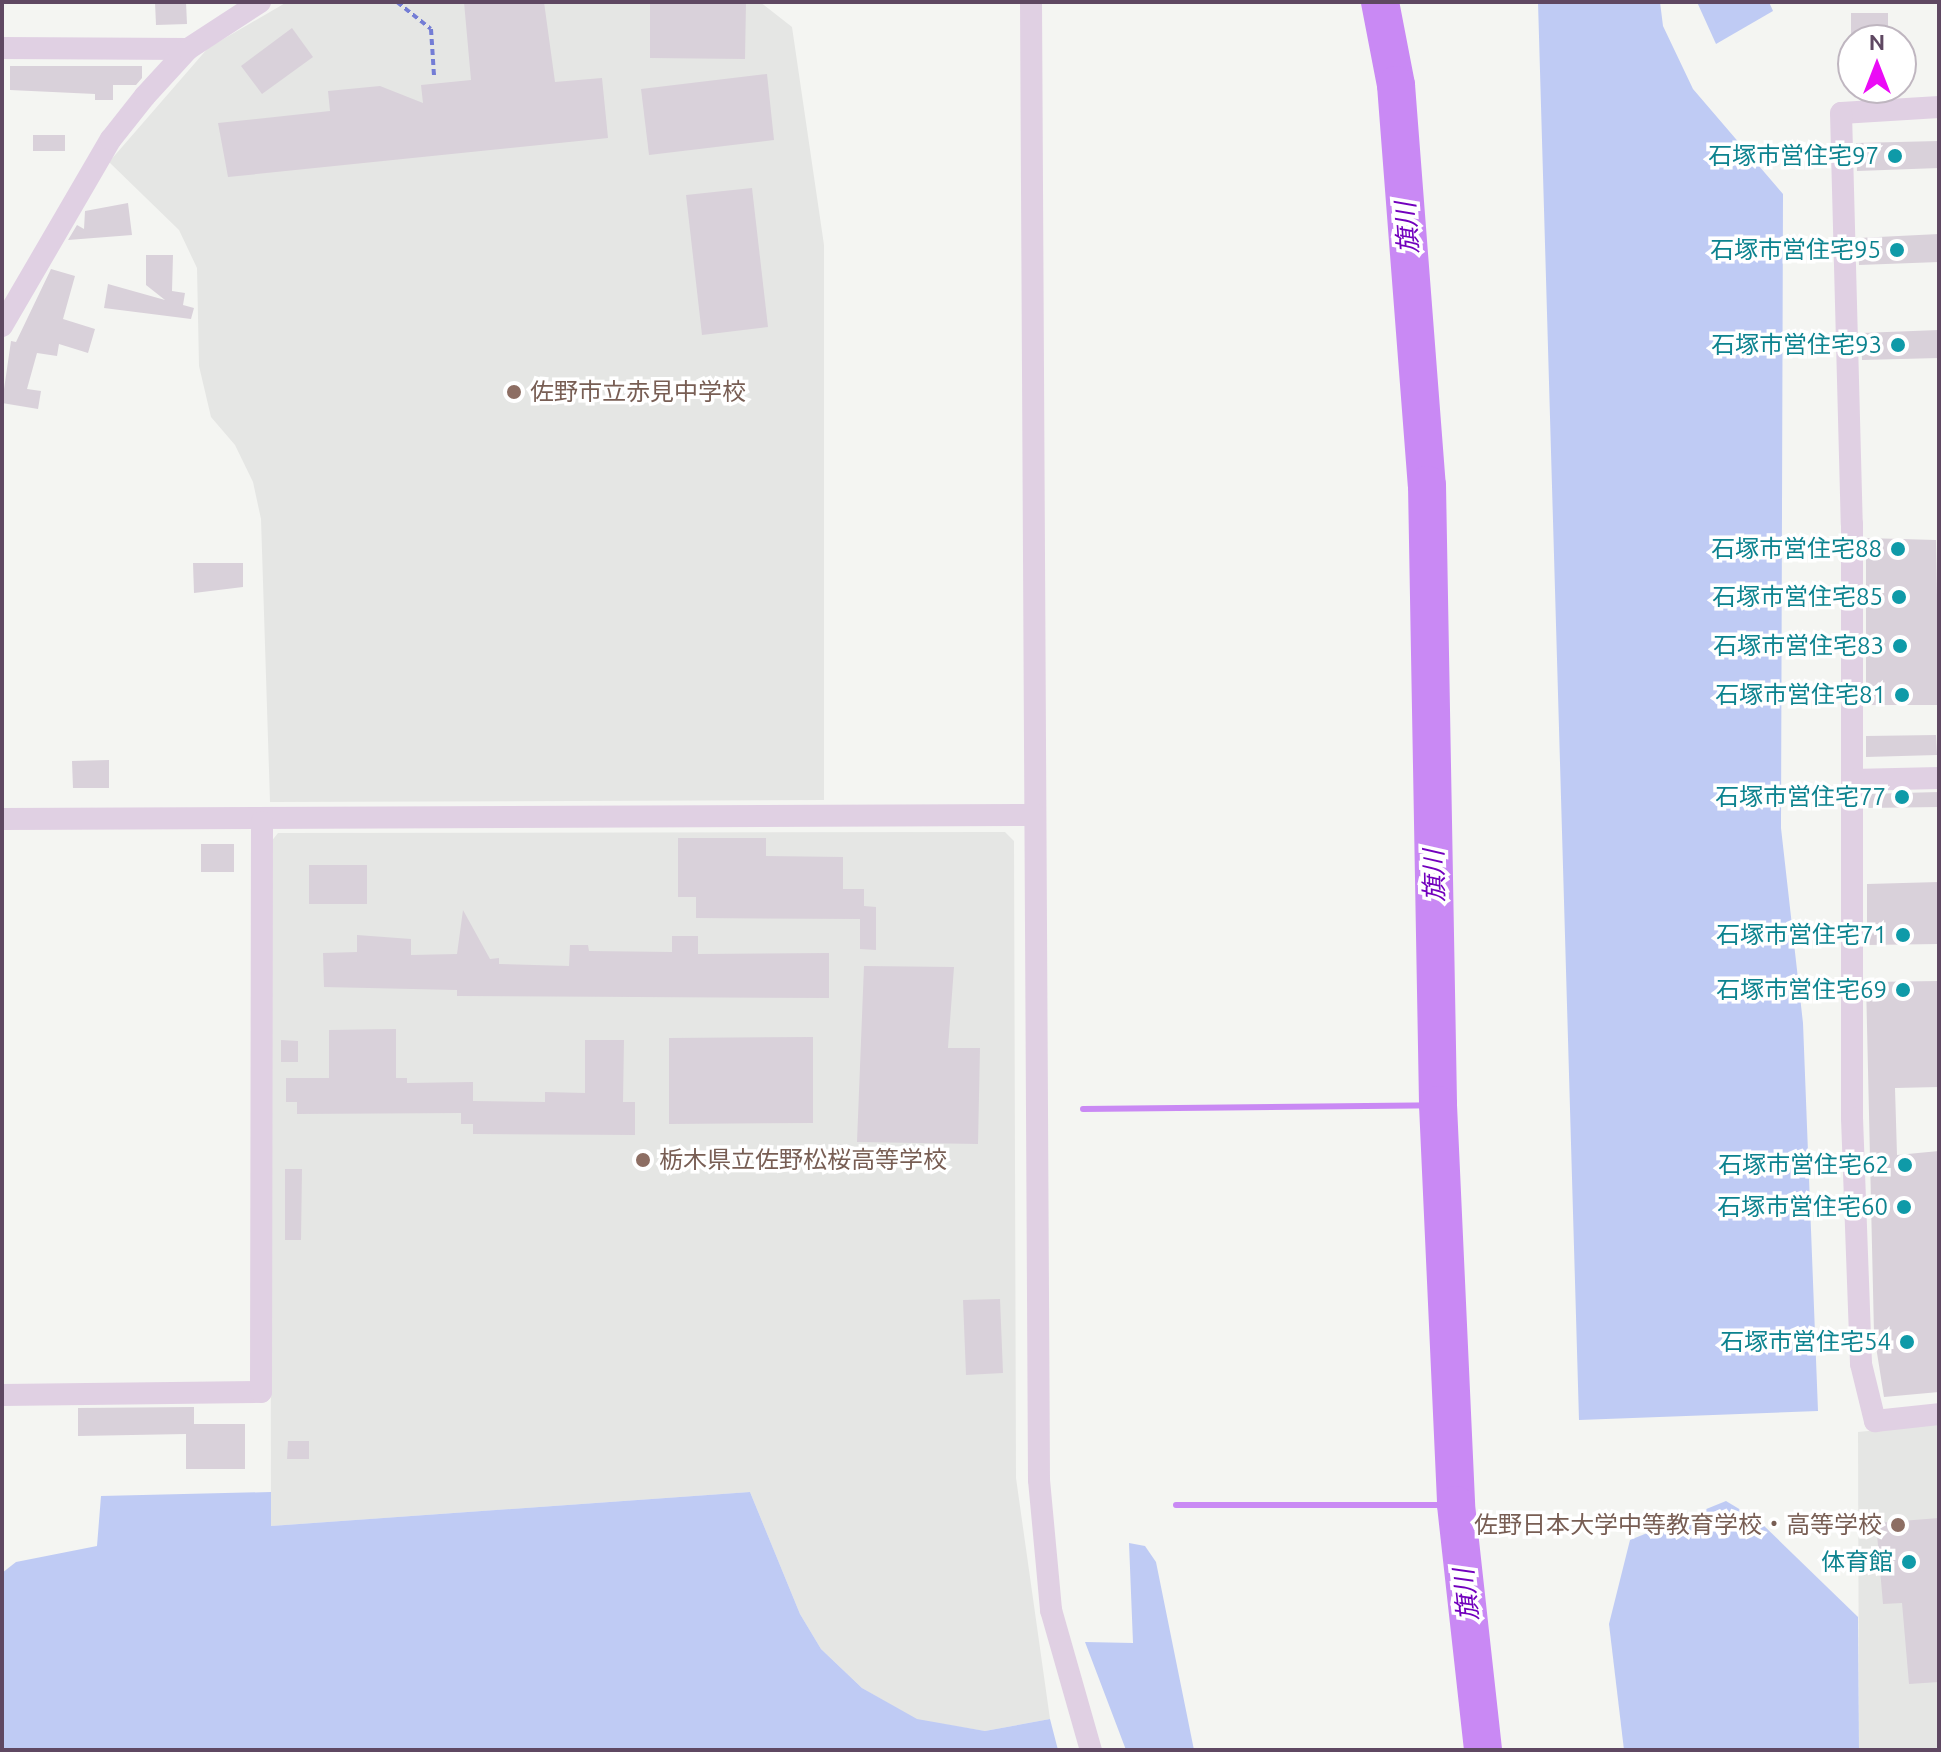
<!DOCTYPE html>
<meta charset="utf-8">
<style>
body{margin:0}
#map{position:relative;width:1941px;height:1752px;overflow:hidden;background:#f4f5f2;font-family:Ubuntu,"Noto Sans JP",sans-serif}
div>[style]{position:absolute}
.education>*{inset:0;background:#e5e6e4}
.green>*{inset:0;background:#bfcbf4}
.stream>*{height:6px;margin:-3px;padding:0 3px;transform-origin:3px;border-radius:3px;background:#c989f4}
.river>*{height:38px;margin:-19px;padding:0 19px;transform-origin:19px;border-radius:19px;background:#c989f4}
.building>*{inset:0;background:#d9d1da}
.path>*{height:4px;margin-top:-2px;transform-origin:0;background:repeating-linear-gradient(90deg,#747dd5 0 6px,transparent 0 10px)}
.minor>*{height:22px;margin:-11px;padding:0 11px;transform-origin:11px;border-radius:11px;background:#e0d0e3}
.dots>*{width:22px;height:22px;translate:-50% -50%;box-sizing:border-box;border:4px solid #fff;border-radius:50%}
span{translate:-50% -50%;white-space:nowrap;text-align:center;line-height:1.15;-webkit-text-stroke:7px #fff;paint-order:stroke}
.culture-label{font-size:24px;color:#0d838f}
.right{translate:-100% -50%;text-align:right}
.education-label{font-size:24px;color:#785e54}
.left{translate:0 -50%;text-align:left}
.water-label{font-size:26px;color:#7200bd;font-style:italic}
.frame{position:absolute;inset:0;border:4px solid #5f4862;pointer-events:none}
.north{position:absolute;left:1837px;top:24px;width:80px;height:80px;box-sizing:border-box;background:#fff;border:2px solid #bfb6c0;border-radius:50%;rotate:0deg;font-size:22px;font-weight:700;line-height:32px;text-align:center;color:#5f4862}
.north::after{content:'';display:block;margin:auto;width:28px;height:36px;background:#eb0bf6;clip-path:polygon(50% 0,100% 100%,50% 72%,0 100%)}
</style>
<div id="map">
<div class="education">
<div style="clip-path:polygon(287px 2px,760px 2px,792px 27px,824px 245px,824px 800px,270px 802px,261px 519px,253px 482px,235px 445px,211px 417px,199px 366px,197px 268px,179px 230px,109px 162px,208px 48px)"></div>
<div style="clip-path:polygon(1005px 832px,1014px 841px,1016px 1478px,1050px 1719px,985px 1731px,917px 1720px,862px 1688px,821px 1649px,800px 1614px,750px 1492px,271px 1526px,270px 843px,278px 833px)"></div>
<div style="clip-path:polygon(1939px 1424px,1939px 1750px,1859px 1750px,1858px 1432px)"></div>
</div>
<div class="green">
<div style="clip-path:polygon(1538px 2px,1660px 2px,1663px 26px,1693px 89px,1783px 194px,1781px 828px,1803px 1023px,1818px 1411px,1579px 1420px)"></div>
<div style="clip-path:polygon(1697px 2px,1769px 2px,1773px 11px,1716px 44px)"></div>
<div style="clip-path:polygon(271px 1492px,271px 1526px,750px 1492px,800px 1614px,821px 1649px,862px 1688px,917px 1719px,985px 1731px,1050px 1719px,1058px 1750px,2px 1750px,2px 1573px,16px 1562px,97px 1546px,101px 1496px)"></div>
<div style="clip-path:polygon(1726px 1501px,1759px 1521px,1858px 1617px,1859px 1750px,1624px 1750px,1609px 1624px,1630px 1540px)"></div>
<div style="clip-path:polygon(1129px 1543px,1145px 1546px,1156px 1562px,1194px 1750px,1126px 1750px,1085px 1642px,1133px 1643px)"></div>
</div>
<div class="stream">
<div style="left:1083px;top:1109px;width:355px;rotate:-0.6deg"></div>
<div style="left:1176px;top:1505px;width:280px"></div>
</div>
<div class="river">
<div style="left:1380px;top:2px;width:85px;rotate:79.1deg"></div>
<div style="left:1396px;top:85px;width:401px;rotate:85.6deg"></div>
<div style="left:1427px;top:485px;width:620px;rotate:88.98deg"></div>
<div style="left:1438px;top:1105px;width:400px;rotate:87.4deg"></div>
<div style="left:1456px;top:1505px;width:246px;rotate:83.7deg"></div>
</div>
<div class="building">
<div style="clip-path:polygon(155px 2px,186px 2px,187px 24px,156px 25px)"></div>
<div style="clip-path:polygon(464px 2px,544px 2px,555px 82px,602px 78px,608px 138px,228px 177px,218px 123px,330px 111px,328px 91px,380px 86px,423px 103px,421px 85px,471px 80px)"></div>
<div style="clip-path:polygon(650px 2px,746px 2px,745px 59px,650px 58px)"></div>
<div style="clip-path:polygon(1851px 13px,1888px 13px,1888px 40px,1851px 40px)"></div>
<div style="clip-path:polygon(292px 28px,313px 57px,262px 94px,241px 66px)"></div>
<div style="clip-path:polygon(10px 66px,142px 66px,142px 78px,136px 85px,113px 85px,113px 100px,95px 100px,95px 94px,10px 90px)"></div>
<div style="clip-path:polygon(767px 74px,774px 140px,649px 155px,641px 89px)"></div>
<div style="clip-path:polygon(33px 135px,65px 135px,65px 151px,33px 151px)"></div>
<div style="clip-path:polygon(1939px 141px,1939px 168px,1857px 171px,1856px 143px)"></div>
<div style="clip-path:polygon(752px 188px,768px 327px,702px 335px,686px 195px)"></div>
<div style="clip-path:polygon(128px 203px,132px 235px,68px 240px,77px 225px,84px 229px,85px 211px)"></div>
<div style="clip-path:polygon(1939px 234px,1939px 262px,1859px 265px,1858px 238px)"></div>
<div style="clip-path:polygon(146px 255px,173px 255px,172px 291px,185px 293px,183px 305px,194px 308px,191px 319px,104px 308px,108px 284px,165px 300px,146px 285px)"></div>
<div style="clip-path:polygon(51px 269px,75px 276px,63px 319px,95px 329px,88px 353px,59px 344px,57px 356px,37px 353px,27px 389px,41px 391px,38px 409px,2px 403px,11px 341px,16px 342px)"></div>
<div style="clip-path:polygon(1939px 330px,1939px 358px,1862px 360px,1861px 333px)"></div>
<div style="clip-path:polygon(1866px 538px,1936px 540px,1939px 705px,1866px 705px)"></div>
<div style="clip-path:polygon(193px 563px,243px 563px,243px 587px,194px 593px)"></div>
<div style="clip-path:polygon(1936px 735px,1937px 755px,1866px 757px,1866px 736px)"></div>
<div style="clip-path:polygon(109px 760px,109px 788px,73px 788px,72px 761px)"></div>
<div style="clip-path:polygon(1939px 792px,1939px 807px,1866px 808px,1866px 794px)"></div>
<div style="clip-path:polygon(678px 838px,766px 838px,766px 856px,843px 857px,843px 889px,864px 889px,864px 906px,876px 907px,876px 950px,860px 949px,860px 919px,696px 918px,696px 897px,678px 897px)"></div>
<div style="clip-path:polygon(201px 844px,234px 844px,234px 872px,201px 872px)"></div>
<div style="clip-path:polygon(309px 865px,367px 865px,367px 904px,309px 904px)"></div>
<div style="clip-path:polygon(1939px 882px,1939px 944px,1867px 945px,1867px 884px)"></div>
<div style="clip-path:polygon(463px 910px,490px 959px,499px 958px,499px 964px,569px 966px,570px 945px,588px 945px,589px 951px,672px 952px,672px 936px,698px 936px,698px 954px,829px 953px,829px 998px,457px 996px,457px 990px,324px 987px,323px 953px,357px 952px,357px 935px,411px 939px,411px 955px,457px 954px)"></div>
<div style="clip-path:polygon(864px 966px,954px 967px,948px 1048px,980px 1048px,978px 1144px,857px 1142px)"></div>
<div style="clip-path:polygon(1939px 981px,1939px 1087px,1895px 1088px,1897px 1155px,1939px 1151px,1939px 1392px,1884px 1397px,1874px 1334px,1866px 982px)"></div>
<div style="clip-path:polygon(396px 1029px,396px 1078px,407px 1078px,407px 1083px,473px 1082px,473px 1101px,545px 1102px,545px 1092px,585px 1093px,585px 1040px,624px 1040px,623px 1102px,635px 1102px,635px 1135px,473px 1134px,473px 1124px,461px 1124px,461px 1113px,297px 1114px,297px 1102px,286px 1102px,286px 1078px,329px 1078px,329px 1030px)"></div>
<div style="clip-path:polygon(813px 1037px,813px 1123px,669px 1124px,669px 1038px)"></div>
<div style="clip-path:polygon(281px 1040px,298px 1041px,298px 1062px,281px 1062px)"></div>
<div style="clip-path:polygon(285px 1169px,302px 1169px,301px 1240px,285px 1240px)"></div>
<div style="clip-path:polygon(1000px 1299px,1003px 1373px,966px 1375px,963px 1300px)"></div>
<div style="clip-path:polygon(194px 1407px,194px 1424px,245px 1424px,245px 1469px,186px 1469px,186px 1434px,78px 1436px,78px 1408px)"></div>
<div style="clip-path:polygon(288px 1441px,309px 1441px,309px 1459px,287px 1459px)"></div>
<div style="clip-path:polygon(1939px 1518px,1939px 1682px,1909px 1684px,1902px 1603px,1883px 1604px,1876px 1523px)"></div>
</div>
<div class="path">
<div style="left:397px;top:2px;width:43px;rotate:38.5deg"></div>
<div style="left:431px;top:29px;width:47px;rotate:86.3deg"></div>
</div>
<div class="minor">
<div style="left:1031px;top:2px;width:1478px;rotate:89.69deg"></div>
<div style="left:1039px;top:1480px;width:131px;rotate:84.7deg"></div>
<div style="left:1051px;top:1610px;width:146px;rotate:74.1deg"></div>
<div style="left:2px;top:48px;width:186px;rotate:0.3deg"></div>
<div style="left:1939px;top:107px;width:98px;rotate:176.5deg"></div>
<div style="left:1841px;top:113px;width:411px;rotate:88.5deg"></div>
<div style="left:1852px;top:524px;width:594px;rotate:90deg"></div>
<div style="left:1852px;top:1118px;width:246px;rotate:87.9deg"></div>
<div style="left:1861px;top:1364px;width:59px;rotate:76.2deg"></div>
<div style="left:1875px;top:1421px;width:64px;rotate:-6.2deg"></div>
<div style="left:2px;top:326px;width:216px;rotate:-59.8deg"></div>
<div style="left:111px;top:139px;width:55px;rotate:-51.7deg"></div>
<div style="left:145px;top:96px;width:64px;rotate:-47.5deg"></div>
<div style="left:188px;top:49px;width:86px;rotate:-33.1deg"></div>
<div style="left:1852px;top:780px;width:87px;rotate:-1.3deg"></div>
<div style="left:2px;top:819px;width:1033px;rotate:-0.22deg"></div>
<div style="left:2px;top:1395px;width:259px;rotate:-0.7deg"></div>
<div style="left:261px;top:1392px;width:570px;rotate:-89.9deg"></div>
</div>
<div class="dots">
<div style="left:1895px;top:156px;background:#0f9aa8"></div>
<div style="left:1897px;top:250px;background:#0f9aa8"></div>
<div style="left:1898px;top:345px;background:#0f9aa8"></div>
<div style="left:514px;top:392px;background:#8d6e63"></div>
<div style="left:1898px;top:549px;background:#0f9aa8"></div>
<div style="left:1899px;top:597px;background:#0f9aa8"></div>
<div style="left:1900px;top:646px;background:#0f9aa8"></div>
<div style="left:1902px;top:695px;background:#0f9aa8"></div>
<div style="left:1902px;top:797px;background:#0f9aa8"></div>
<div style="left:1903px;top:935px;background:#0f9aa8"></div>
<div style="left:1903px;top:990px;background:#0f9aa8"></div>
<div style="left:643px;top:1160px;background:#8d6e63"></div>
<div style="left:1905px;top:1165px;background:#0f9aa8"></div>
<div style="left:1904px;top:1207px;background:#0f9aa8"></div>
<div style="left:1907px;top:1342px;background:#0f9aa8"></div>
<div style="left:1898px;top:1525px;background:#8d6e63"></div>
<div style="left:1909px;top:1562px;background:#0f9aa8"></div>
</div>
<div class="culture-label">
<span class="right" style="left:1879px;top:156px">石塚市営住宅97</span>
<span class="right" style="left:1881px;top:250px">石塚市営住宅95</span>
<span class="right" style="left:1882px;top:345px">石塚市営住宅93</span>
<span class="right" style="left:1882px;top:549px">石塚市営住宅88</span>
<span class="right" style="left:1883px;top:597px">石塚市営住宅85</span>
<span class="right" style="left:1884px;top:646px">石塚市営住宅83</span>
<span class="right" style="left:1886px;top:695px">石塚市営住宅81</span>
<span class="right" style="left:1886px;top:797px">石塚市営住宅77</span>
<span class="right" style="left:1887px;top:935px">石塚市営住宅71</span>
<span class="right" style="left:1887px;top:990px">石塚市営住宅69</span>
<span class="right" style="left:1889px;top:1165px">石塚市営住宅62</span>
<span class="right" style="left:1888px;top:1207px">石塚市営住宅60</span>
<span class="right" style="left:1891px;top:1342px">石塚市営住宅54</span>
<span class="right" style="left:1893px;top:1562px">体育館</span>
</div>
<div class="education-label">
<span class="left" style="left:530px;top:392px">佐野市立赤見中学校</span>
<span class="left" style="left:659px;top:1160px">栃木県立佐野松桜高等学校</span>
<span class="right" style="left:1882px;top:1525px">佐野日本大学中等教育学校・高等学校</span>
</div>
<div class="water-label">
<span style="left:1407px;top:228px;rotate:-94deg">旗川</span>
<span style="left:1434px;top:876px;rotate:-91deg">旗川</span>
<span style="left:1466px;top:1595px;rotate:-96deg">旗川</span>
</div>
<div class="frame"></div>
<div class="north">N</div>
</div>
